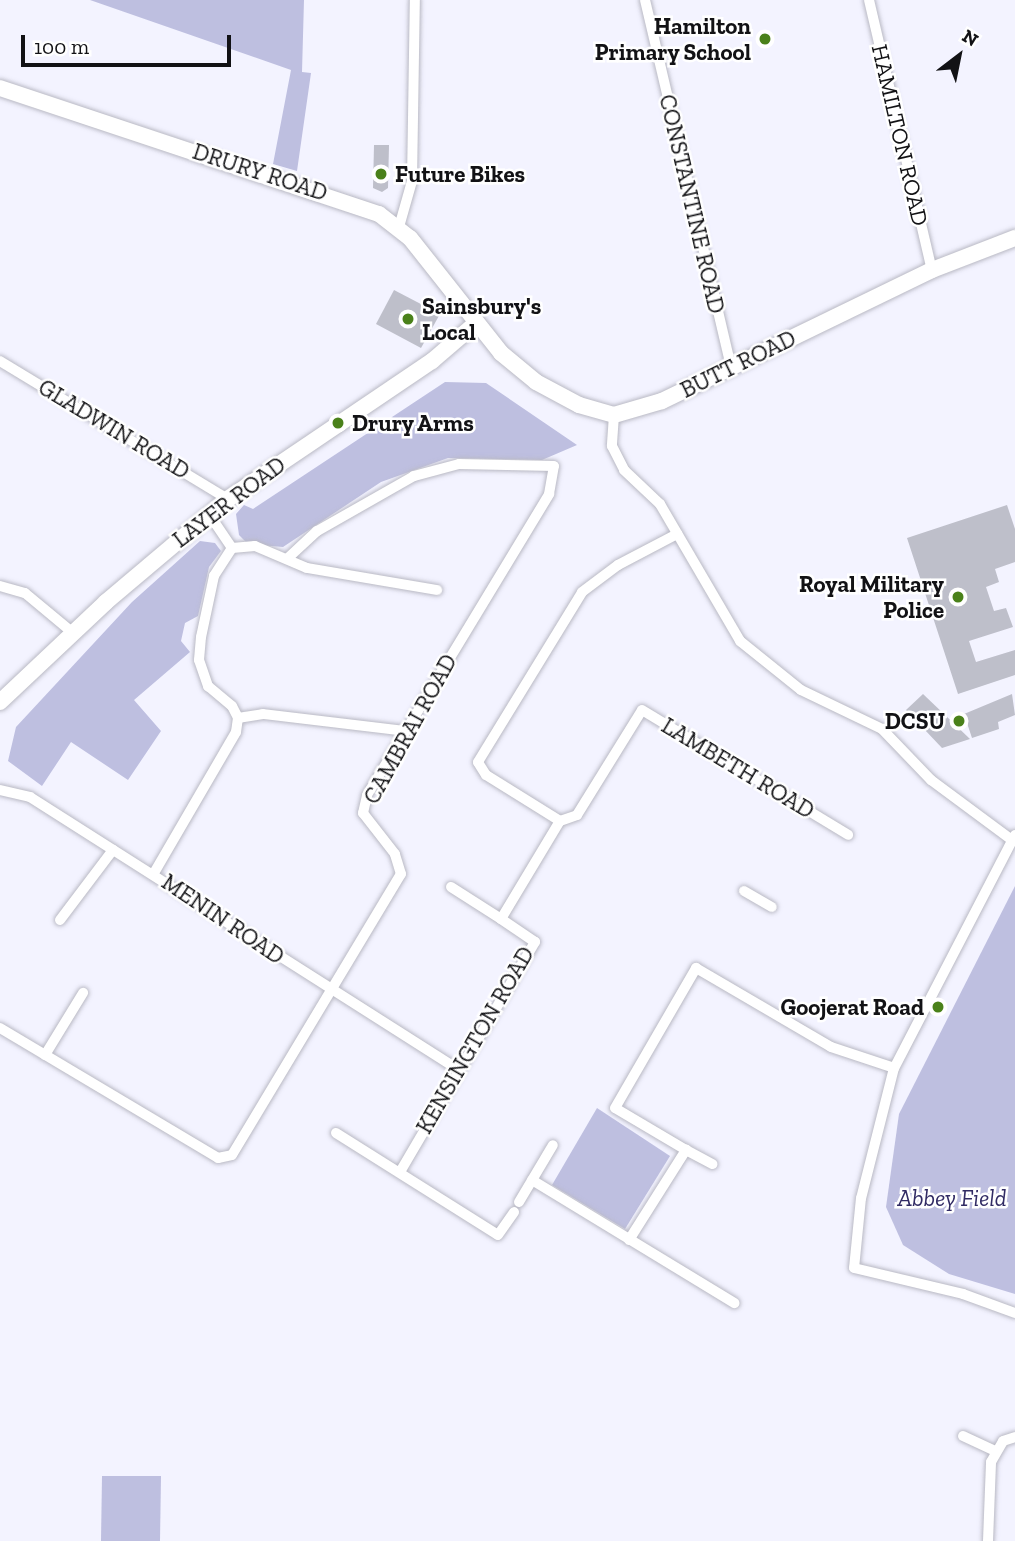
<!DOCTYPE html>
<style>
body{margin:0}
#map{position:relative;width:1015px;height:1541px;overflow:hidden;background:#f3f3ff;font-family:"Zilla Slab",serif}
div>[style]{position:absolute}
.green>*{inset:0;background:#bebfe0}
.building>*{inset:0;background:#bebfca}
.roads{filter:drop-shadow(0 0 2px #b9b9c4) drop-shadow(0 0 2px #b9b9c4)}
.street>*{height:10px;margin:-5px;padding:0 5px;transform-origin:5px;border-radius:5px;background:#fff}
.secondary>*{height:16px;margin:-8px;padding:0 8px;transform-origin:8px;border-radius:8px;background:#fff}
.dots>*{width:19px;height:19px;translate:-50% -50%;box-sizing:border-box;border:4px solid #fff;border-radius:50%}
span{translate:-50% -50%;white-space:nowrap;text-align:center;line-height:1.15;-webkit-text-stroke:5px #fff;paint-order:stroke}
.poi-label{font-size:23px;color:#121215;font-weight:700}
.right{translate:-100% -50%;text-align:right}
.left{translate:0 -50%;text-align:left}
.street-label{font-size:23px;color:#121215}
.park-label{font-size:23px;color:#312b64;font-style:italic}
.north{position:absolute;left:924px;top:21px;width:70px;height:70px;-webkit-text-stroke:5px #fff;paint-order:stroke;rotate:32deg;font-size:19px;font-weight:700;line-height:28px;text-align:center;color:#121215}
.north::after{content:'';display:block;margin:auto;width:24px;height:32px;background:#121215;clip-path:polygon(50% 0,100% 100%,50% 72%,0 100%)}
.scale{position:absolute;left:21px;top:35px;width:210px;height:32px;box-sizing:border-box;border:4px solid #121215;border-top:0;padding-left:9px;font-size:21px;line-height:24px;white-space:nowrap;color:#121215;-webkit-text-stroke:5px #fff;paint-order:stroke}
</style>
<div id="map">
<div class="green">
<div style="clip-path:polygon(90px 0,304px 0,302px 72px,311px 73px,297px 171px,273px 164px,291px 70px)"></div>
<div style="clip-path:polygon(445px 382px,486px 383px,577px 445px,542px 460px,448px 458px,381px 482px,283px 547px,248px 544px,239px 535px,236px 514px,244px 505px,253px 509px)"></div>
<div style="clip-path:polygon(200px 541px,215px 543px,221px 551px,209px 567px,198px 616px,185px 623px,181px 641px,190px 652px,134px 700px,161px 731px,128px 780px,71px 742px,42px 786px,8px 761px,16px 727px,132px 602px)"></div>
<div style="clip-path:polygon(1015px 886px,1015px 1294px,949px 1274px,903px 1245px,886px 1207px,899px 1114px)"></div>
<div style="clip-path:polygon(597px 1108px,670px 1156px,625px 1229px,552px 1185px)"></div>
<div style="clip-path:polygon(102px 1476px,161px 1476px,160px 1541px,101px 1541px)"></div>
</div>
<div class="building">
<div style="clip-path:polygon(374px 145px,389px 145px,388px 188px,382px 192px,373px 188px)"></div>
<div style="clip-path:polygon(394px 290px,440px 314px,421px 348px,376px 324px)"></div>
<div style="clip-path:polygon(1007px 505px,1015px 529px,1015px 562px,995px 569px,999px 582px,986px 587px,994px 611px,1006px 608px,1013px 627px,969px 641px,976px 662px,1015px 650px,1015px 675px,958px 694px,907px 538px)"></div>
<div style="clip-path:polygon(923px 694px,945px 715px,970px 739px,942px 748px,906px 710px)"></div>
<div style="clip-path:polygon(1012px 694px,1015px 715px,998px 722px,999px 729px,972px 738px,964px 714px)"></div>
</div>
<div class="roads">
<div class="street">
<div style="left:645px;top:0;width:377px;rotate:76.8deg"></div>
<div style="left:869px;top:0;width:277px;rotate:76.9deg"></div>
<div style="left:399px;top:227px;width:48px;rotate:-74.2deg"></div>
<div style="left:412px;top:181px;width:181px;rotate:-89.1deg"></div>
<div style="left:0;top:361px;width:267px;rotate:31.2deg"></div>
<div style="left:614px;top:415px;width:31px;rotate:94deg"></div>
<div style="left:612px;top:446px;width:27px;rotate:63deg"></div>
<div style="left:624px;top:470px;width:50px;rotate:43.4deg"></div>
<div style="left:660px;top:504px;width:159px;rotate:59.7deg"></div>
<div style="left:740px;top:641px;width:78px;rotate:38.8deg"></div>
<div style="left:801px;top:690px;width:90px;rotate:25.7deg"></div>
<div style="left:882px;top:729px;width:71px;rotate:46.1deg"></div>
<div style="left:931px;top:780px;width:102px;rotate:36.6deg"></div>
<div style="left:209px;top:514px;width:41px;rotate:55.9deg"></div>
<div style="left:232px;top:548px;width:33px;rotate:123deg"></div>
<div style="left:214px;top:576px;width:62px;rotate:102deg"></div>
<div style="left:201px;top:637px;width:23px;rotate:95deg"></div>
<div style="left:199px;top:660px;width:28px;rotate:71deg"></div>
<div style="left:208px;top:686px;width:31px;rotate:40deg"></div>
<div style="left:232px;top:706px;width:13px;rotate:63deg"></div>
<div style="left:238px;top:718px;width:25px;rotate:-9deg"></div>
<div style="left:263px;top:714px;width:144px;rotate:6.8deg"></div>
<div style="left:232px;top:548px;width:23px;rotate:-5deg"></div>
<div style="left:255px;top:546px;width:56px;rotate:22.9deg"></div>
<div style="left:307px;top:568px;width:132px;rotate:9.6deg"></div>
<div style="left:0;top:586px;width:26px;rotate:16deg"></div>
<div style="left:25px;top:593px;width:62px;rotate:39.8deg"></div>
<div style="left:0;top:790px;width:31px;rotate:13deg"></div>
<div style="left:30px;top:797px;width:508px;rotate:32.47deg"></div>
<div style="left:560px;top:821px;width:18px;rotate:-19deg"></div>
<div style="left:577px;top:815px;width:123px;rotate:-58.2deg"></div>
<div style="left:642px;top:710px;width:241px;rotate:31.2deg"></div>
<div style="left:1015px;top:835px;width:263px;rotate:117.4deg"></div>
<div style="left:894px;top:1068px;width:134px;rotate:104.2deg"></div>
<div style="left:861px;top:1198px;width:70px;rotate:95.7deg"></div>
<div style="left:854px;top:1268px;width:112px;rotate:13.4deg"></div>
<div style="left:963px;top:1294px;width:55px;rotate:20.1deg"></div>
<div style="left:154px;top:873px;width:163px;rotate:-59.8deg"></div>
<div style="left:236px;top:732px;width:14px;rotate:-82deg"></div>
<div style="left:451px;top:887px;width:59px;rotate:32.6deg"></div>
<div style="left:744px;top:891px;width:32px;rotate:30deg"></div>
<div style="left:60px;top:920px;width:88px;rotate:-52.9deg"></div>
<div style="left:0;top:1028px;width:254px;rotate:30.8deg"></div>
<div style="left:218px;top:1158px;width:14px;rotate:-12deg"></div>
<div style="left:232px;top:1155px;width:328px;rotate:-59deg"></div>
<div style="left:401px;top:874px;width:21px;rotate:-107deg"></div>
<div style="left:395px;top:854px;width:52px;rotate:-128deg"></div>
<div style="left:363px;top:813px;width:18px;rotate:-77deg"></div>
<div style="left:367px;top:795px;width:352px;rotate:-58.8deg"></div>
<div style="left:549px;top:494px;width:28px;rotate:-80deg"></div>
<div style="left:554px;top:466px;width:95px;rotate:-178.8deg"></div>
<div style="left:459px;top:464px;width:47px;rotate:165.1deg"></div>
<div style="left:414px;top:476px;width:112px;rotate:150.4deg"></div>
<div style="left:317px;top:531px;width:41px;rotate:137deg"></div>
<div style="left:45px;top:1055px;width:73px;rotate:-58.5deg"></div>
<div style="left:336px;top:1133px;width:191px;rotate:32.2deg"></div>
<div style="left:498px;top:1235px;width:28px;rotate:-55deg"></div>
<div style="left:686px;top:1150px;width:30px;rotate:28deg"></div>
<div style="left:400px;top:1172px;width:267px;rotate:-59.6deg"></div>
<div style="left:535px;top:942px;width:41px;rotate:-145.9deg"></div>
<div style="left:501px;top:919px;width:114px;rotate:-59deg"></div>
<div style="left:560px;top:821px;width:87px;rotate:-148.1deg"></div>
<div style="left:486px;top:775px;width:15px;rotate:-122deg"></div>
<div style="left:478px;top:762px;width:199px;rotate:-58.5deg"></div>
<div style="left:582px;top:592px;width:45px;rotate:-36.9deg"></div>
<div style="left:618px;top:565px;width:67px;rotate:-27.7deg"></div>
<div style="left:532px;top:1180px;width:237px;rotate:31.3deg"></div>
<div style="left:519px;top:1202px;width:66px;rotate:-59.2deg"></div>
<div style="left:629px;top:1240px;width:107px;rotate:-57.7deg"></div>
<div style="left:686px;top:1150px;width:82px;rotate:-149.4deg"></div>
<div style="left:615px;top:1108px;width:162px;rotate:-59.9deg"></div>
<div style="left:696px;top:968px;width:156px;rotate:30.3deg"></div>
<div style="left:831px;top:1047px;width:66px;rotate:18.4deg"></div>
<div style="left:963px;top:1436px;width:35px;rotate:25deg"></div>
<div style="left:988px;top:1541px;width:79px;rotate:-87.8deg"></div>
<div style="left:991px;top:1462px;width:24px;rotate:-60deg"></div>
<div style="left:1003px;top:1441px;width:13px;rotate:-18deg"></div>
</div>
<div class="secondary">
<div style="left:0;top:88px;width:399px;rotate:18.4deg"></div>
<div style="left:379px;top:214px;width:39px;rotate:38deg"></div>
<div style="left:410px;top:238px;width:147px;rotate:51.6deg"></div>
<div style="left:501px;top:353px;width:45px;rotate:39.6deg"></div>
<div style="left:536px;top:382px;width:49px;rotate:28.1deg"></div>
<div style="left:579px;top:405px;width:36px;rotate:16deg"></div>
<div style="left:614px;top:415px;width:50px;rotate:-16.3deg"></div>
<div style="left:662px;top:401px;width:300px;rotate:-25.9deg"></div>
<div style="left:932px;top:270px;width:89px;rotate:-21.1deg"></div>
<div style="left:0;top:702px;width:146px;rotate:-43.3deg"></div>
<div style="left:106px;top:602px;width:160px;rotate:-40.2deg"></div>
<div style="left:228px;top:499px;width:246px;rotate:-34.1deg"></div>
<div style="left:432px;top:361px;width:57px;rotate:-40.7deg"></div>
</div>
</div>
<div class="dots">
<div style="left:765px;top:39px;background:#4a811a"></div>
<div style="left:381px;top:174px;background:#4a811a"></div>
<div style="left:408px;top:319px;background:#4a811a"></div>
<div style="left:338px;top:423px;background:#4a811a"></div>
<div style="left:958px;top:597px;background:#4a811a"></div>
<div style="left:959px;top:721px;background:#4a811a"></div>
<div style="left:938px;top:1007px;background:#4a811a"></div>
</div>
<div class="poi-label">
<span class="right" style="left:751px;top:39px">Hamilton<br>Primary School</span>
<span class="left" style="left:395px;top:174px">Future Bikes</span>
<span class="left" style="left:422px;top:319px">Sainsbury's<br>Local</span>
<span class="left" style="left:352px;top:423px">Drury Arms</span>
<span class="right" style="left:944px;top:597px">Royal Military<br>Police</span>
<span class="right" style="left:945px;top:721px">DCSU</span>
<span class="right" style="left:924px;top:1007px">Goojerat Road</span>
</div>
<div class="street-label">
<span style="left:900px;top:135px;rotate:77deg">HAMILTON ROAD</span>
<span style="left:260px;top:172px;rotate:18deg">DRURY ROAD</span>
<span style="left:692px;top:204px;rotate:77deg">CONSTANTINE ROAD</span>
<span style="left:738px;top:364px;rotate:-26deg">BUTT ROAD</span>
<span style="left:114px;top:429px;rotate:31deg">GLADWIN ROAD</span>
<span style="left:229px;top:502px;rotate:-37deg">LAYER ROAD</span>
<span style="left:410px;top:729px;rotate:-61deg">CAMBRAI ROAD</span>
<span style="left:738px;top:768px;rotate:31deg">LAMBETH ROAD</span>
<span style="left:223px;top:919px;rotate:34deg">MENIN ROAD</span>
<span style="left:475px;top:1040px;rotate:-60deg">KENSINGTON ROAD</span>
</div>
<div class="park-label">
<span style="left:952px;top:1198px">Abbey Field</span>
</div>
<div class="north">N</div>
<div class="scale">100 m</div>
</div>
